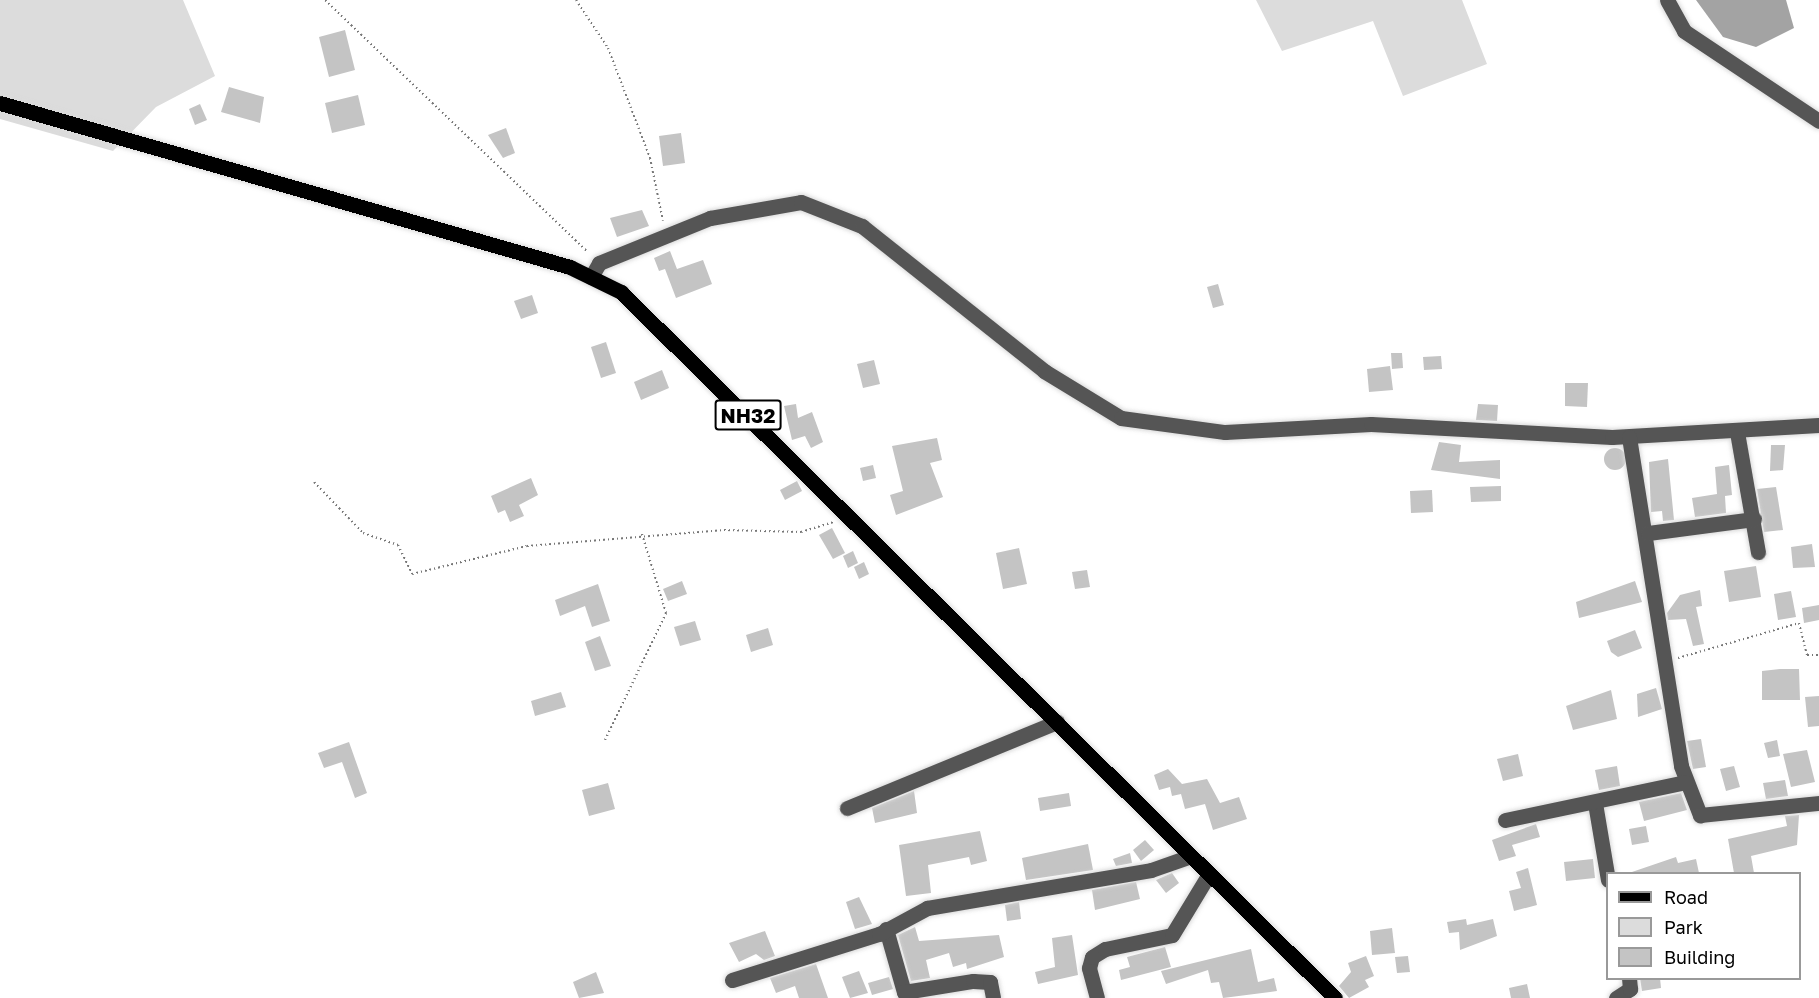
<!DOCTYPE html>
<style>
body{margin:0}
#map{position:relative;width:1819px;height:998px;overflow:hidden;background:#fff;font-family:"Golos Text",sans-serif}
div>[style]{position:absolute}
.green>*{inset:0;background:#dcdcdc}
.water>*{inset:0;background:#a3a3a3}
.building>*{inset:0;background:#c4c4c4}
.round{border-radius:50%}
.path>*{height:2px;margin-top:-1px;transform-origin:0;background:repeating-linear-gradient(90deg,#777 0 1.5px,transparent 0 4.5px)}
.roads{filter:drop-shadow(0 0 2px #dbdbdb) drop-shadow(0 0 2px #dbdbdb)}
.minor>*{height:15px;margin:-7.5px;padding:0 7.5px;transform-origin:7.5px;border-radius:7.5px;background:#555}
.major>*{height:15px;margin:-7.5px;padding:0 7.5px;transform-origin:7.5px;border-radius:7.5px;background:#000}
span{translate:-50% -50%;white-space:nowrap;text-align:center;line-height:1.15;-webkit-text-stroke:6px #fff;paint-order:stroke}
.shield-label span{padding:2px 4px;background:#fff;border:2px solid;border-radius:4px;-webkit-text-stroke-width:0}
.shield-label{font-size:20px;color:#000;font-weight:700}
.legend{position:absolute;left:1606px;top:872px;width:195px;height:108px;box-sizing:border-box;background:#fff;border:2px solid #999;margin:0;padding:8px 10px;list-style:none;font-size:18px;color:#000}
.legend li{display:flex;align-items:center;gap:12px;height:30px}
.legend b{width:30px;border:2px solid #999}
</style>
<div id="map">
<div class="green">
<div style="clip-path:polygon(0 0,183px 0,215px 76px,156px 107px,113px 151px,0 119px)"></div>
<div style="clip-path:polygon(1256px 0,1462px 0,1487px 64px,1403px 96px,1373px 21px,1282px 51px)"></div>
</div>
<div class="water">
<div style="clip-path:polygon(1696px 0,1786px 0,1794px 28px,1756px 47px,1723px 37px)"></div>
</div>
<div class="building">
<div style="clip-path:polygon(345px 30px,355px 70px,329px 77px,319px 37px)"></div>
<div style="clip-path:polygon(229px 87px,264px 97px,260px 123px,221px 112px)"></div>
<div style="clip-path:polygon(358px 95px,365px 125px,332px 133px,325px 103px)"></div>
<div style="clip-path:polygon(200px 104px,207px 120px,195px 125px,189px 109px)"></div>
<div style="clip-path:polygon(506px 128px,515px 153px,503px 158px,488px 135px)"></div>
<div style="clip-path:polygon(681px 133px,685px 163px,663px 166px,659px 136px)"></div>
<div style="clip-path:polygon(642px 210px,649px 226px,617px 237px,610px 218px)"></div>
<div style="clip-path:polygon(670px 251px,677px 269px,703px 260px,712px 284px,676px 298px,665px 269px,659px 271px,654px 258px)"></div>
<div style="clip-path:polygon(1218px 284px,1224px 305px,1213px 308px,1207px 287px)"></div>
<div style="clip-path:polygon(532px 295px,538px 313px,521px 319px,514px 301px)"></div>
<div style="clip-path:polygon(606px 342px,616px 373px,601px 378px,591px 347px)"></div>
<div style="clip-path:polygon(1391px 353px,1402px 353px,1403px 368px,1392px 369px)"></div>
<div style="clip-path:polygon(1441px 356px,1442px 369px,1424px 370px,1423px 357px)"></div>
<div style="clip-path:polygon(874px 360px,880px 384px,863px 388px,857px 364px)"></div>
<div style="clip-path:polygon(1390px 366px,1393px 390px,1369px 392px,1367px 369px)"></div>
<div style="clip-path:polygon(662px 370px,669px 388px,641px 400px,634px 382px)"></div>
<div style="clip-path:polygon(1565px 383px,1588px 383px,1587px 407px,1565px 406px)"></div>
<div style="clip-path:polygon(796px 404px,798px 418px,812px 412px,823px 442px,811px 448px,805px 436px,792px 440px,784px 406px)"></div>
<div style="clip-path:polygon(1478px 404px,1498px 405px,1497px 421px,1476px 420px)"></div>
<div style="clip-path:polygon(937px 438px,942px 460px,930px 463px,943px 497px,896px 515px,890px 495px,903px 491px,892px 446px)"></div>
<div style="clip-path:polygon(1439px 442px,1461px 445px,1459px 462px,1500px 460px,1500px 479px,1431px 470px)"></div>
<div style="clip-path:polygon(1771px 445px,1785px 445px,1783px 470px,1770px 471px)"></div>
<div class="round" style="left:1604px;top:448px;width:22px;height:22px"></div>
<div style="clip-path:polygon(1668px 459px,1674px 520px,1663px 521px,1662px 511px,1651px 512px,1649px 462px)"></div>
<div style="clip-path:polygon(873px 465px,876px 478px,863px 481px,860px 468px)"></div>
<div style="clip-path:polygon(1729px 465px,1732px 495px,1725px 496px,1726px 513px,1695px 517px,1692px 498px,1717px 494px,1715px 467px)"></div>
<div style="clip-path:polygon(531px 478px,538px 495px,519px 505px,524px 516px,510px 522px,505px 510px,498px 513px,491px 496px)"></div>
<div style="clip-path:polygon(797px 481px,802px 491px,785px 500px,780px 490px)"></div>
<div style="clip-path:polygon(1501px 486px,1501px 501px,1471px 502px,1470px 487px)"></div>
<div style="clip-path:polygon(1776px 487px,1783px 530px,1764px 532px,1757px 489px)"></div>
<div style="clip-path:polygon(1432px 490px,1433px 512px,1411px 513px,1410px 491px)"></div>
<div style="clip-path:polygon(832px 528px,845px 553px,833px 559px,819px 535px)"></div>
<div style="clip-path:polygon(1812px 544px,1815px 567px,1793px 568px,1791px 547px)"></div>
<div style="clip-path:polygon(1019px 548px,1027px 584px,1003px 589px,996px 553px)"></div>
<div style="clip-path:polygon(853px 551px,858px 563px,848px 568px,843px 556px)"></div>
<div style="clip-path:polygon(864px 562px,869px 574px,859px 579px,854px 567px)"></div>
<div style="clip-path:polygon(1756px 566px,1761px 597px,1729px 602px,1724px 571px)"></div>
<div style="clip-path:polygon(1087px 570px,1090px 587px,1075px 589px,1072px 572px)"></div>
<div style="clip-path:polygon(682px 581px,687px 594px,668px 601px,663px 589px)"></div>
<div style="clip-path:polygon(1635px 581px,1642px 602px,1579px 618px,1576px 602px)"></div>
<div style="clip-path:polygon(598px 584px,610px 621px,592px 627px,585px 606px,560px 616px,555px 600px)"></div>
<div style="clip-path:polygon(1700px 590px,1702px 606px,1696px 607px,1704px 644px,1693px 646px,1686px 619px,1668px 620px,1667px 613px,1680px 595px)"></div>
<div style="clip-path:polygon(1791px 591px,1796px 617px,1778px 620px,1774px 594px)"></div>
<div style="clip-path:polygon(1819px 605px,1819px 620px,1804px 623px,1802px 608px)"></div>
<div style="clip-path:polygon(695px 621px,701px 640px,680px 646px,674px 627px)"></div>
<div style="clip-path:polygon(768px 628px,773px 645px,751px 652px,746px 635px)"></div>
<div style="clip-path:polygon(1635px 630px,1642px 648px,1618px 657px,1611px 652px,1607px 641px)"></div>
<div style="clip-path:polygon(600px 636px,611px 666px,595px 671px,585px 642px)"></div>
<div style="clip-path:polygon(1780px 669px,1799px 669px,1800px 700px,1762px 700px,1762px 671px)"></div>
<div style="clip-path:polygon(1656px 688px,1662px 709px,1638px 717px,1637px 694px)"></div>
<div style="clip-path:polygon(1611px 690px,1617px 719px,1573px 730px,1566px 706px)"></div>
<div style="clip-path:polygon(561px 692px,566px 707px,535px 716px,531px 701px)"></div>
<div style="clip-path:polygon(1819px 696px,1819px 726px,1808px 727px,1805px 697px)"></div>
<div style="clip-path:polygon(1701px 739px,1706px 767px,1693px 769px,1687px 741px)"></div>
<div style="clip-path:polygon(1777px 740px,1780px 756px,1768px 758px,1764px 743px)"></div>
<div style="clip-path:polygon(349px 742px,367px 793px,355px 798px,342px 762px,324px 768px,318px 753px)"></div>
<div style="clip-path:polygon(1807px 750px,1815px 782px,1791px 787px,1783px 754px)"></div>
<div style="clip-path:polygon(1518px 754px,1523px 776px,1503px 781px,1497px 759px)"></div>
<div style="clip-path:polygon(1617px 766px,1620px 786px,1599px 790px,1595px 770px)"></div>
<div style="clip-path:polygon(1734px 766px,1740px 787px,1726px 791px,1720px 769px)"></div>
<div style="clip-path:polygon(1168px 769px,1182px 784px,1207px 779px,1220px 803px,1239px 797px,1247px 819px,1213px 830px,1205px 804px,1185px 809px,1181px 794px,1172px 796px,1170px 787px,1159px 790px,1154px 775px)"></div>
<div style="clip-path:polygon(1785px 780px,1788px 796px,1766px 799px,1763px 783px)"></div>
<div style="clip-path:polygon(608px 783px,615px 809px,589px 816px,582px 790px)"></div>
<div style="clip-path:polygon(914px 791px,917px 813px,875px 823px,872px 808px)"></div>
<div style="clip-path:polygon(1069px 793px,1071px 806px,1040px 811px,1038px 798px)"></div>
<div style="clip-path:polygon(1681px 793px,1687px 810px,1644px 821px,1639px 802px)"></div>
<div style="clip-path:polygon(1799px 815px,1797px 845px,1751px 856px,1754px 873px,1734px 873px,1728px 839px,1787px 826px,1785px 816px)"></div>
<div style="clip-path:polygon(1536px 824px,1540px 837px,1512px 845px,1516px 856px,1499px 861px,1492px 840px)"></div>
<div style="clip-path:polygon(1646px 826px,1649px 842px,1632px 845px,1629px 829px)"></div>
<div style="clip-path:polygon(980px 831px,987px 861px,971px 865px,969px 857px,928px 865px,931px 893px,906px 896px,899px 845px)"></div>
<div style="clip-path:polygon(1145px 840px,1154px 850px,1141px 861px,1133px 850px)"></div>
<div style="clip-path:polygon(1088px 844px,1093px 870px,1026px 880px,1022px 858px)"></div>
<div style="clip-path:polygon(1130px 853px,1132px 863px,1116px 866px,1113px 859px)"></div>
<div style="clip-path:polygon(1676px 857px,1678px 863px,1696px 859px,1699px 873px,1629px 873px)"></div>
<div style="clip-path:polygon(1593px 859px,1595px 878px,1566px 881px,1564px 862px)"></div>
<div style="clip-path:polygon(1528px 868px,1537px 905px,1514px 911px,1509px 891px,1521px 888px,1516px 872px)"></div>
<div style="clip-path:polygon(1172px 873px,1179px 883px,1166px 893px,1156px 880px)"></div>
<div style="clip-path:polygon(1136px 882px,1140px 899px,1095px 910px,1092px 890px)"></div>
<div style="clip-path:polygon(859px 897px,872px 924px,855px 929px,846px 902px)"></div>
<div style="clip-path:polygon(1019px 902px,1021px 919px,1007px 921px,1005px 905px)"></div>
<div style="clip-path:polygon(1466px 919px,1467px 925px,1493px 919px,1497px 936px,1460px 950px,1459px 932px,1449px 933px,1447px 922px)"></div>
<div style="clip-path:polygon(915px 927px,919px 941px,999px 935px,1004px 957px,967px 969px,966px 963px,953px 967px,949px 953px,926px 960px,930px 978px,911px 981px,898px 935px)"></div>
<div style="clip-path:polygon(1392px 928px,1395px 953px,1372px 955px,1370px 931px)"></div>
<div style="clip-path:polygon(765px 931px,775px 956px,764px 960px,756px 954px,739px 962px,729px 943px)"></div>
<div style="clip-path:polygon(1072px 935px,1078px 975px,1038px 984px,1035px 972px,1055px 967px,1052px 938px)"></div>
<div style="clip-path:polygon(1165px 947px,1171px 967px,1121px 980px,1119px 970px,1130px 967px,1127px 957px)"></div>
<div style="clip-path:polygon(1251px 949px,1258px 982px,1274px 978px,1277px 991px,1223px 998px,1219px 982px,1211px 983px,1208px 970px,1166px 984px,1161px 971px)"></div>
<div style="clip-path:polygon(1366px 956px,1374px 976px,1365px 980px,1369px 987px,1349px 998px,1339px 986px,1351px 972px,1348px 963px)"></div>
<div style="clip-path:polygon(1408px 956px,1410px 972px,1397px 973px,1395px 957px)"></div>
<div style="clip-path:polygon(816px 964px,828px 998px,799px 998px,795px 986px,776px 993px,770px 978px)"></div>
<div style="clip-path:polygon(859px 971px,868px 993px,850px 998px,842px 977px)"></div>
<div style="clip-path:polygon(596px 972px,604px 993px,579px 998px,573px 982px)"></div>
<div style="clip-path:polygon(889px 977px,893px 989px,872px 995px,868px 983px)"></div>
<div style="clip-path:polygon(1640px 978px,1660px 978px,1661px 988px,1642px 991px)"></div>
<div style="clip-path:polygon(1527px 984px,1530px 998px,1511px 998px,1509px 988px)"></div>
</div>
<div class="path">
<div style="left:325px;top:0;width:364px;rotate:43.8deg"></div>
<div style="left:576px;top:0;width:58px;rotate:56.3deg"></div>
<div style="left:608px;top:48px;width:118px;rotate:69.1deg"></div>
<div style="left:650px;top:158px;width:64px;rotate:78.3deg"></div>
<div style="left:314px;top:482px;width:71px;rotate:46.1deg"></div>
<div style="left:363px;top:533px;width:37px;rotate:19deg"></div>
<div style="left:398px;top:545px;width:32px;rotate:64deg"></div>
<div style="left:412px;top:574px;width:118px;rotate:-13.7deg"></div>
<div style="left:527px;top:546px;width:198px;rotate:-4.6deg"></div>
<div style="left:724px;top:530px;width:77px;rotate:1.5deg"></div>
<div style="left:801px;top:532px;width:34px;rotate:-17deg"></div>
<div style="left:1678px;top:658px;width:126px;rotate:-16.1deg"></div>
<div style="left:1799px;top:623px;width:33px;rotate:76deg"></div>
<div style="left:1807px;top:655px;width:12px"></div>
<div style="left:605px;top:740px;width:141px;rotate:-64.3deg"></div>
<div style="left:666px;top:613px;width:83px;rotate:-106.9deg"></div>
</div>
<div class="roads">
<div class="minor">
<div style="left:1667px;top:0;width:35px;rotate:61deg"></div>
<div style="left:1684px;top:31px;width:162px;rotate:33.7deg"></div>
<div style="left:591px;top:277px;width:16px;rotate:-60deg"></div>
<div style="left:599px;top:263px;width:120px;rotate:-22.1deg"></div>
<div style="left:710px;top:218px;width:92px;rotate:-10deg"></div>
<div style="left:801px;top:202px;width:66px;rotate:21.5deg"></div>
<div style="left:862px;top:226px;width:233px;rotate:38.5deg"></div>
<div style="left:1044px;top:371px;width:90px;rotate:31.4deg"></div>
<div style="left:1121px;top:418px;width:105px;rotate:7.7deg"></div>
<div style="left:1225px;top:432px;width:146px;rotate:-3.1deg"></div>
<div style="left:1371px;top:424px;width:241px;rotate:3.1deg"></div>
<div style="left:1612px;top:437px;width:207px;rotate:-3.3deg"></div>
<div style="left:1737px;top:432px;width:122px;rotate:80.1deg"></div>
<div style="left:1629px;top:437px;width:333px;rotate:81deg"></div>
<div style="left:1681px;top:766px;width:53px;rotate:68.8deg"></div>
<div style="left:1700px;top:815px;width:120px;rotate:-5.8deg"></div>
<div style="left:1648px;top:533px;width:107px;rotate:-7.5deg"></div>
<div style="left:1595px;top:803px;width:78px;rotate:80.4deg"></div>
<div style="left:847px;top:808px;width:227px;rotate:-22.3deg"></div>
<div style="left:1505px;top:820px;width:184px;rotate:-11.9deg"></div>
<div style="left:886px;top:929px;width:66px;rotate:74.1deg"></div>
<div style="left:904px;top:992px;width:70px;rotate:-9.1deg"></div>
<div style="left:973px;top:981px;width:17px;rotate:3deg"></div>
<div style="left:990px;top:982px;width:16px;rotate:79deg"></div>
<div style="left:732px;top:980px;width:154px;rotate:-17.4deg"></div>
<div style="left:879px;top:934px;width:55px;rotate:-28.4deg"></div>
<div style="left:927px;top:908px;width:227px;rotate:-9.6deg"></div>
<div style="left:1151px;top:870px;width:42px;rotate:-19.3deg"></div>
<div style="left:1097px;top:998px;width:31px;rotate:-105deg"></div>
<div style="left:1089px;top:968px;width:11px;rotate:-75deg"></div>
<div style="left:1092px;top:957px;width:15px;rotate:-32deg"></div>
<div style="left:1105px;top:949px;width:68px;rotate:-11.8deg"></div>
<div style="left:1172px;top:935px;width:71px;rotate:-58.8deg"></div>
<div style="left:1616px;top:998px;width:17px;rotate:-33deg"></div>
<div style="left:1630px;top:989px;width:11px;rotate:-95deg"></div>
</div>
<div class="major">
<div style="left:0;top:103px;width:593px;rotate:16.05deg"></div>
<div style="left:570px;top:267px;width:57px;rotate:26.1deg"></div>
<div style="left:621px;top:292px;width:1004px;rotate:44.68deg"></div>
</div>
</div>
<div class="shield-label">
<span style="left:748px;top:415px">NH32</span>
</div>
<ul class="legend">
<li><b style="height:8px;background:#000"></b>Road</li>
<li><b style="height:16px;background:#dcdcdc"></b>Park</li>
<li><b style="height:16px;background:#c4c4c4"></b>Building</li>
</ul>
</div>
